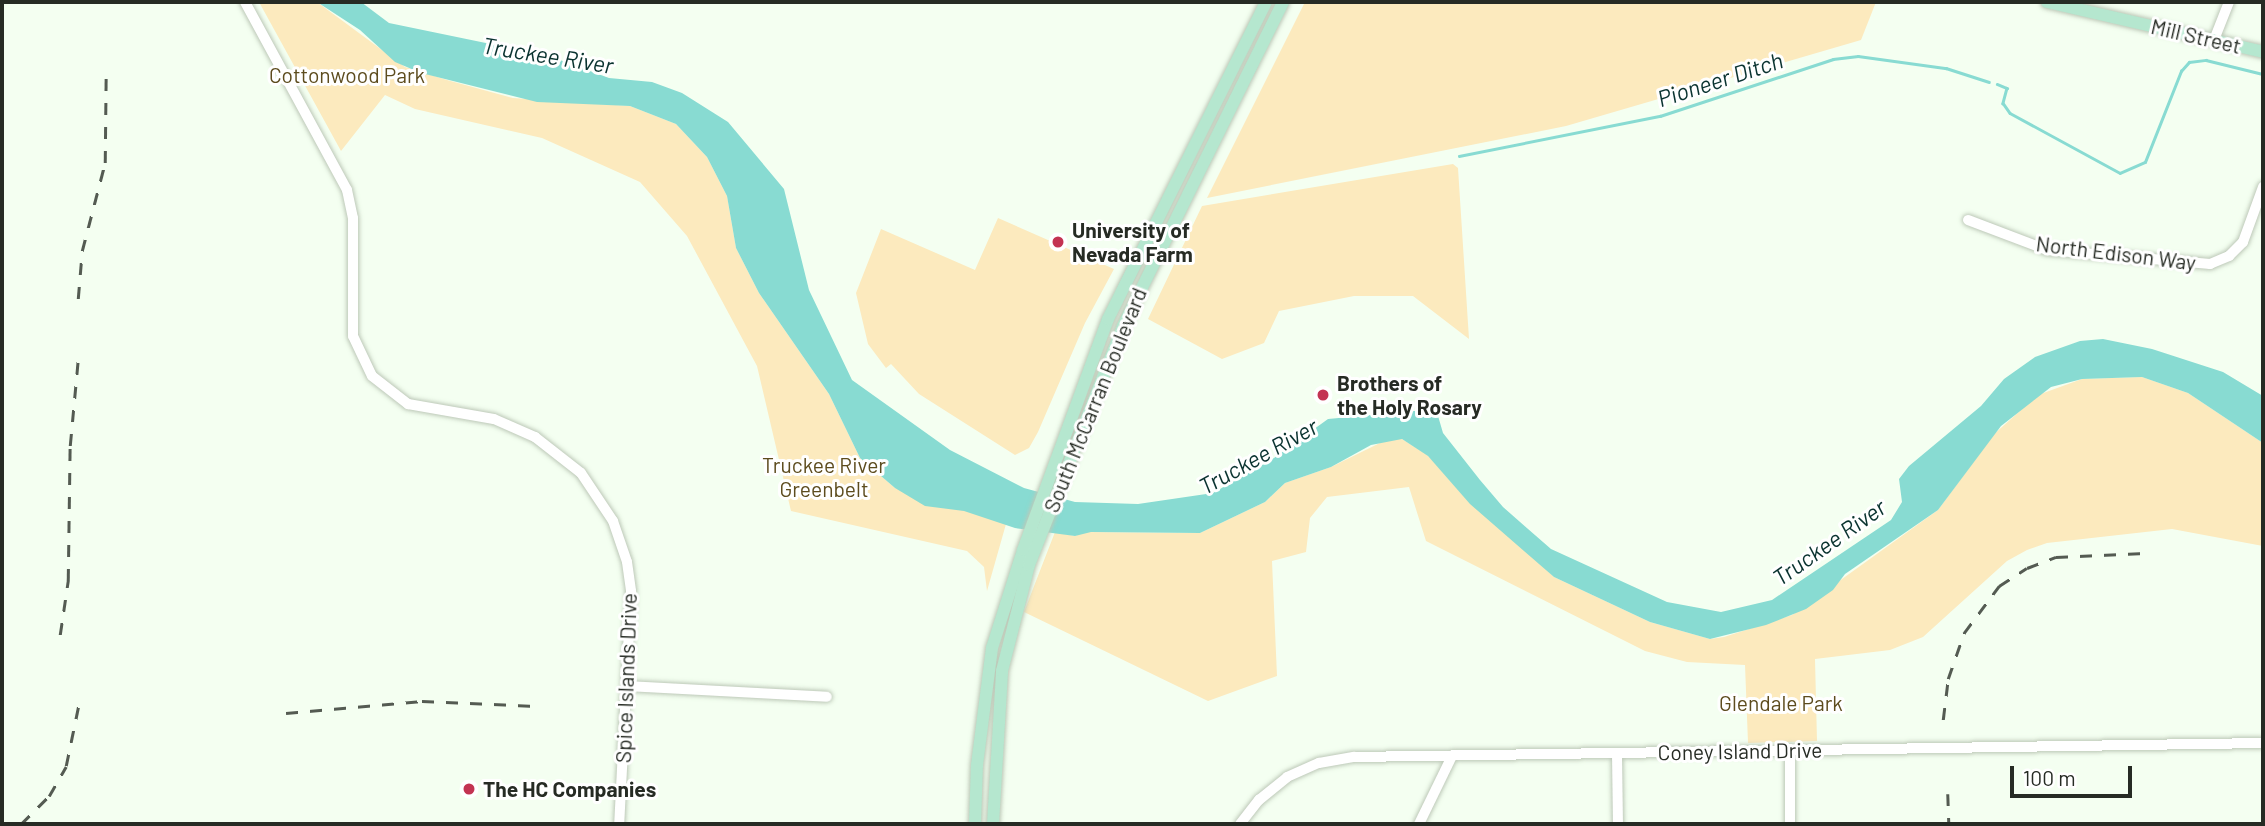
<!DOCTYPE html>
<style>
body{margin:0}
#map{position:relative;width:2265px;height:826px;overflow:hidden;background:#f4fff1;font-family:Barlow,sans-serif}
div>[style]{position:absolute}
.green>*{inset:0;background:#fceabe}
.water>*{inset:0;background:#88dbd2}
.stream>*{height:2.5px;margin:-1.25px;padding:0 1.25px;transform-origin:1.25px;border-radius:1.25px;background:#88dbd2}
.roads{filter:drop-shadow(0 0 2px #bdc9b8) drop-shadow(0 0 2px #bdc9b8)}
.minor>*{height:10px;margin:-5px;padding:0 5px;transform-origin:5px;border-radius:5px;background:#fff}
.major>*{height:12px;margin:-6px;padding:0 6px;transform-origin:6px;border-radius:6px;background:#b5e7cf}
.rail>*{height:2.5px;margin-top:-1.25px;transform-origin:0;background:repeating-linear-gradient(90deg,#545b52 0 12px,transparent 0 24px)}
.dots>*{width:19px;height:19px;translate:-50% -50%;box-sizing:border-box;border:4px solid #fff;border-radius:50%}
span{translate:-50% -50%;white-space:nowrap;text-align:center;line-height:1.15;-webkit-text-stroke:6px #fff;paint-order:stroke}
.street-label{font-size:21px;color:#262b24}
.park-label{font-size:21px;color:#5d4c1e}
.poi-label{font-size:21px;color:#262b24;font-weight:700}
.left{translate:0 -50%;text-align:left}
.water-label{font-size:23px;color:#0a3330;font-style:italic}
.frame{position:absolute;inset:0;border:4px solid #262b24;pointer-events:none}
.scale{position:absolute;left:2010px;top:766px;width:122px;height:32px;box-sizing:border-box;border:4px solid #262b24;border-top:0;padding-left:9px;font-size:21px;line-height:24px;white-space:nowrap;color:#262b24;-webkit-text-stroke:5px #fff;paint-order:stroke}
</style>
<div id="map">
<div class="green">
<div style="clip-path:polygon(259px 2px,317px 2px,405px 67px,447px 80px,513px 98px,630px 106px,676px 124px,707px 157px,727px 196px,736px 248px,759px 293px,829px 394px,860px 458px,895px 488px,1006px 524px,987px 591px,984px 567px,967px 551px,791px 511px,757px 366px,687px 236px,640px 182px,542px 138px,415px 109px,385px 95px,341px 151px)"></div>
<div style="clip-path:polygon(1305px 2px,1876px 2px,1861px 40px,1566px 126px,1207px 198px)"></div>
<div style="clip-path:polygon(1453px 164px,1458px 168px,1469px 339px,1413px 296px,1354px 296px,1279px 311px,1264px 343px,1222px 359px,1148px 319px,1202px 206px)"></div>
<div style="clip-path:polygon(998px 218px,1114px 269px,1085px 323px,1038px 432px,1029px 448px,1015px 455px,919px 394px,891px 364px,886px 368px,868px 344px,856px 293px,881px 229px,975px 270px)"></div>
<div style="clip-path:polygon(2142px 377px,2188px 393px,2263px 443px,2263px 546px,2172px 529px,2047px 543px,2027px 550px,2007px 561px,1923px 637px,1890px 650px,1815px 659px,1817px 741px,1748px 743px,1745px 665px,1687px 662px,1645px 651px,1426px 541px,1409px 487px,1327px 497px,1310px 518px,1306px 552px,1272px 561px,1277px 676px,1208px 701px,1024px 612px,1055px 532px,1075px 536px,1084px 532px,1200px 533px,1265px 502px,1285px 483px,1331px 467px,1388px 439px,1402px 439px,1426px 454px,1554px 577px,1650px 622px,1710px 639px,1724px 637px,1792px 615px,1938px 510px,1993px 435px,2038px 395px,2082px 379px)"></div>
</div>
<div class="water">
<div style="clip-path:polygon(317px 2px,361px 2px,389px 23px,549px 56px,609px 78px,652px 82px,682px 93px,728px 122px,784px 189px,809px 290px,852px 380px,950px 450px,1024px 488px,1075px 502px,1138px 504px,1213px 493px,1274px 458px,1328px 419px,1436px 409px,1443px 433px,1480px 480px,1503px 507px,1551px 549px,1667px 602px,1721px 612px,1772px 600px,1891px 520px,1902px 502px,1899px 479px,1909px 466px,1981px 406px,2004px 379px,2035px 357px,2080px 341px,2103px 339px,2152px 349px,2223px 372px,2263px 396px,2263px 443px,2188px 393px,2142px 377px,2082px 379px,2051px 387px,2001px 426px,1938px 510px,1845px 574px,1833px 590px,1806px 609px,1766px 625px,1710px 639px,1650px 622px,1554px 577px,1470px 504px,1428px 456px,1402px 439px,1371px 445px,1331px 467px,1285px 483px,1265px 502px,1200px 533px,1091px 532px,1075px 536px,1015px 528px,964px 511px,925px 506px,895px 488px,860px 458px,829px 394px,759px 293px,736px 248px,727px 196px,707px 157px,676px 124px,630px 106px,537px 102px,421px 73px,395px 62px,360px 30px)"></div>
</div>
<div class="stream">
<div style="left:1997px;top:84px;width:11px;rotate:22deg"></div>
<div style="left:2007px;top:88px;width:16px;rotate:105deg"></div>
<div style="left:2003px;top:103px;width:12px;rotate:55deg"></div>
<div style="left:2010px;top:113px;width:125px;rotate:28.6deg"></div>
<div style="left:2120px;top:173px;width:27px;rotate:-24deg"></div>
<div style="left:2145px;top:162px;width:98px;rotate:-68.4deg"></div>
<div style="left:2181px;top:71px;width:12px;rotate:-48deg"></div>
<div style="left:2189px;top:62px;width:17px;rotate:-7deg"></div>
<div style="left:2206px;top:60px;width:59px;rotate:13.8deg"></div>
<div style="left:1459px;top:156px;width:205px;rotate:-11.3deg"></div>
<div style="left:1660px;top:116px;width:182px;rotate:-18.2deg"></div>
<div style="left:1833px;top:59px;width:25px;rotate:-7deg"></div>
<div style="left:1858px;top:56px;width:89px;rotate:7.8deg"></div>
<div style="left:1946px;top:68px;width:45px;rotate:18deg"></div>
</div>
<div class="roads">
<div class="minor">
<div style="left:245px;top:2px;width:214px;rotate:61.5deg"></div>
<div style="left:347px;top:190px;width:29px;rotate:78deg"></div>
<div style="left:353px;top:218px;width:118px;rotate:90deg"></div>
<div style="left:353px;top:336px;width:44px;rotate:64.6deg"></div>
<div style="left:372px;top:376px;width:46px;rotate:37.9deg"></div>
<div style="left:408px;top:404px;width:87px;rotate:9.9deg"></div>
<div style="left:494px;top:419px;width:45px;rotate:23.7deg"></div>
<div style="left:535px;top:437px;width:58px;rotate:38deg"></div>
<div style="left:581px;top:473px;width:58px;rotate:56.3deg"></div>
<div style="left:613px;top:521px;width:43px;rotate:71.1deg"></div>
<div style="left:627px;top:562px;width:29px;rotate:82deg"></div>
<div style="left:631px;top:591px;width:233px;rotate:92.9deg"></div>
<div style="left:2214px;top:40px;width:41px;rotate:-68.5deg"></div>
<div style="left:1968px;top:220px;width:85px;rotate:20.8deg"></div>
<div style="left:2047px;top:250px;width:164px;rotate:4.9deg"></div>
<div style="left:2210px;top:264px;width:21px;rotate:-23deg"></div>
<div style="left:2229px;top:256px;width:20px;rotate:-45deg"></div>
<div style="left:2243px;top:242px;width:59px;rotate:-70deg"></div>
<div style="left:627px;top:686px;width:200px;rotate:3.1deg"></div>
<div style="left:1790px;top:749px;width:75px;rotate:90deg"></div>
<div style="left:1617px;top:754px;width:70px;rotate:89.2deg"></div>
<div style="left:1240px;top:824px;width:31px;rotate:-52deg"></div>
<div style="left:1259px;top:800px;width:36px;rotate:-39deg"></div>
<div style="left:1287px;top:777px;width:35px;rotate:-24deg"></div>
<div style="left:1319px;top:763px;width:36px;rotate:-10deg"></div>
<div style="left:1354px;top:757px;width:909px;rotate:-0.88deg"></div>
<div style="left:1419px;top:824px;width:76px;rotate:-64.1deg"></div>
</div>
<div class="major">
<div style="left:2047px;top:2px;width:222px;rotate:13deg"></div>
<div style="left:975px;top:824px;width:59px;rotate:-88.1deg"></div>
<div style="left:977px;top:765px;width:118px;rotate:-82.7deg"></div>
<div style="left:992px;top:648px;width:103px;rotate:-72.4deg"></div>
<div style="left:1023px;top:550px;width:246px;rotate:-69.8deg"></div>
<div style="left:1108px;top:319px;width:354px;rotate:-63.5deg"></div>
<div style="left:993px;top:824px;width:153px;rotate:-86.6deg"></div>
<div style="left:1002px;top:671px;width:109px;rotate:-75.7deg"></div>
<div style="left:1029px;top:565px;width:257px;rotate:-68.5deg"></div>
<div style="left:1123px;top:326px;width:361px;rotate:-63.7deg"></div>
</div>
</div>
<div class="rail">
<div style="left:78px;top:299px;width:48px;rotate:-85.2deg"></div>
<div style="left:82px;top:251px;width:91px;rotate:-75.4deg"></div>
<div style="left:105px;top:163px;width:96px;rotate:-89.4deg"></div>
<div style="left:60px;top:635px;width:55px;rotate:-81.6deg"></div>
<div style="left:68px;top:581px;width:135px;rotate:-89.2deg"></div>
<div style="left:70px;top:446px;width:86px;rotate:-84.7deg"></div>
<div style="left:286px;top:713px;width:137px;rotate:-5deg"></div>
<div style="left:422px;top:701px;width:113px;rotate:2.5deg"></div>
<div style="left:1943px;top:720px;width:41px;rotate:-83deg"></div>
<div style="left:1948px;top:679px;width:49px;rotate:-70.8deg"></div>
<div style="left:1964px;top:633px;width:59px;rotate:-53.3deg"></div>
<div style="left:1999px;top:586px;width:33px;rotate:-33deg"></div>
<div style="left:2027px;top:568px;width:31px;rotate:-21deg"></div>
<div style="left:2056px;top:557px;width:89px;rotate:-2.6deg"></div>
<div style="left:1948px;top:794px;width:30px;rotate:88deg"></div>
<div style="left:21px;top:824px;width:40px;rotate:-45deg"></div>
<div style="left:49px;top:796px;width:34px;rotate:-60deg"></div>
<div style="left:66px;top:766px;width:64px;rotate:-78.3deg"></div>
</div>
<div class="dots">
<div style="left:1058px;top:242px;background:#c33352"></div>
<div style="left:1323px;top:395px;background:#c33352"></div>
<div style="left:469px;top:789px;background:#c33352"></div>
</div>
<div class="street-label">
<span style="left:2196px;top:36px;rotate:13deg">Mill Street</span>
<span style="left:2116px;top:253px;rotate:7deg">North Edison Way</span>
<span style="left:1095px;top:400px;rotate:-68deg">South McCarran Boulevard</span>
<span style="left:626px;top:678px;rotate:-88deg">Spice Islands Drive</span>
<span style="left:1740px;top:751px;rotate:-1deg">Coney Island Drive</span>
</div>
<div class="park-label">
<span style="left:347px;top:75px">Cottonwood Park</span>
<span style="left:824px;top:477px">Truckee River<br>Greenbelt</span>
<span style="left:1781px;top:703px">Glendale Park</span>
</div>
<div class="poi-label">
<span class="left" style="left:1072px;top:242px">University of<br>Nevada Farm</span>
<span class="left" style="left:1337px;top:395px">Brothers of<br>the Holy Rosary</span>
<span class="left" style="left:483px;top:789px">The HC Companies</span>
</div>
<div class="water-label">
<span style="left:548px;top:55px;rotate:9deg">Truckee River</span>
<span style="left:1720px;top:79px;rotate:-18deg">Pioneer Ditch</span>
<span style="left:1258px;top:456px;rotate:-29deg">Truckee River</span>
<span style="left:1829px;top:542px;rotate:-35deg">Truckee River</span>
</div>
<div class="frame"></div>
<div class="scale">100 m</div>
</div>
